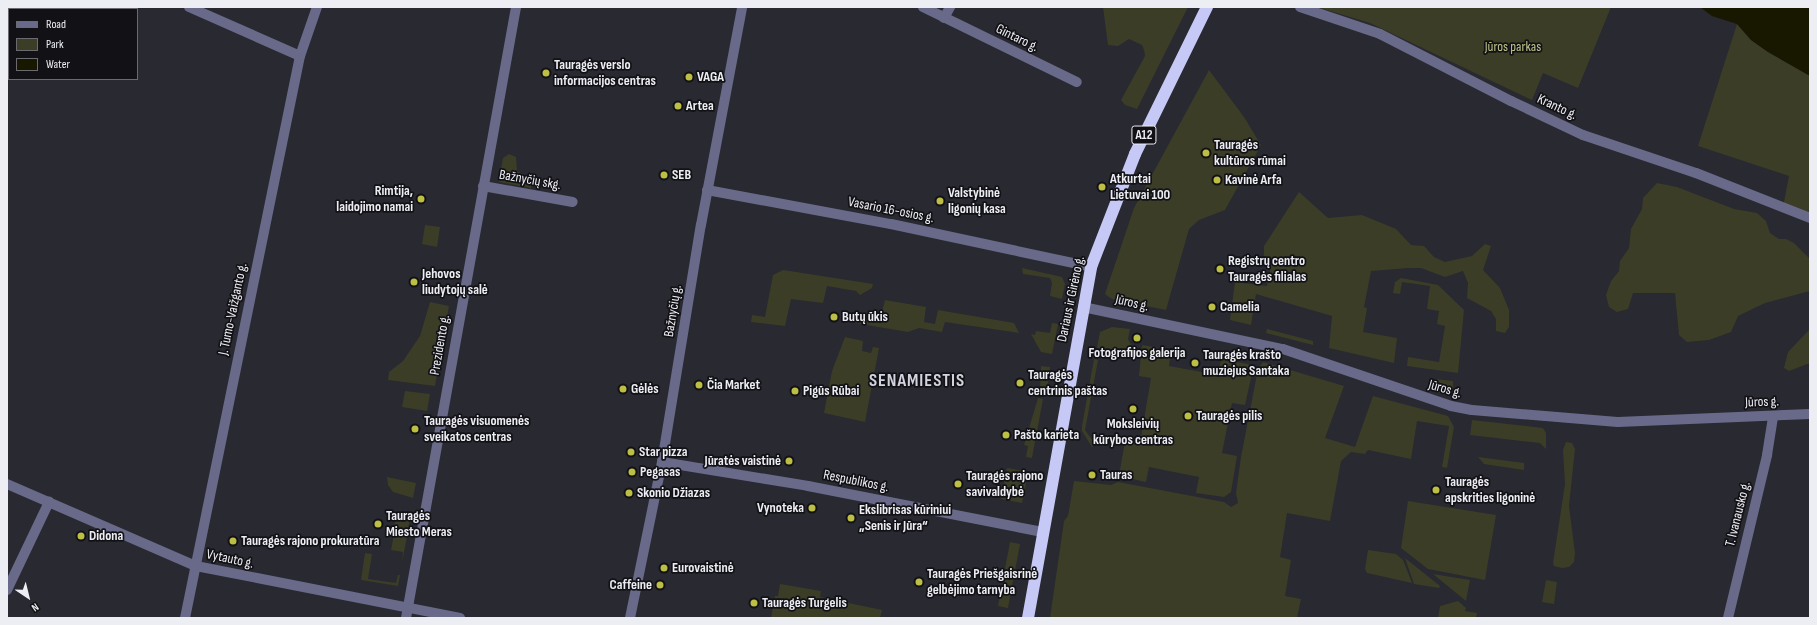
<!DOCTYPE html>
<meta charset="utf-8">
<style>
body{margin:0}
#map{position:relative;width:1817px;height:625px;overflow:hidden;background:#282931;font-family:"Sofia Sans Condensed",sans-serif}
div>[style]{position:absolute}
.green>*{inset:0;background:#3c3d26}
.water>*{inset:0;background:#181800}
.minor>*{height:10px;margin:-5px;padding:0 5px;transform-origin:5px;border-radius:5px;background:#696a89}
.highway>*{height:12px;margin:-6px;padding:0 6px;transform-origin:6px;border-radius:6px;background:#c6c8f6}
.dots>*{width:11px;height:11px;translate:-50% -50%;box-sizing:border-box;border:2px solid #121216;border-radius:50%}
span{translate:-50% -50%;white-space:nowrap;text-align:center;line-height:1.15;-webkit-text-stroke:3.5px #121216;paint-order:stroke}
.shield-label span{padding:1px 3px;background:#121216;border:1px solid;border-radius:3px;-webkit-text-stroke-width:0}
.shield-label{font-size:13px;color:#edeef4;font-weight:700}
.street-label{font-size:14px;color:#edeef4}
.park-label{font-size:14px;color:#c1c48a}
.poi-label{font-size:14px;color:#edeef4;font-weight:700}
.left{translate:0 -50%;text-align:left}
.right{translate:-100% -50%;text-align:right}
.district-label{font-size:18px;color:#d3d3df;font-weight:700;letter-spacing:1px}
.frame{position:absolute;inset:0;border:8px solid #edeef4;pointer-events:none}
.legend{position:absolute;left:8px;top:8px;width:130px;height:72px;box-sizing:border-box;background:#121216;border:1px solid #6a6a6f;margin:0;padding:5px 7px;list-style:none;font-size:12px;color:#edeef4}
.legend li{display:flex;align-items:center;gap:8px;height:20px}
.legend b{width:20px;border:1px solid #6a6a6f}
.north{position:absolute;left:8px;top:577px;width:40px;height:40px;-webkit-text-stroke:3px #121216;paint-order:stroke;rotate:145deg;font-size:11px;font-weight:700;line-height:16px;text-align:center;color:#edeef4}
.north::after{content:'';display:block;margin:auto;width:14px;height:18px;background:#edeef4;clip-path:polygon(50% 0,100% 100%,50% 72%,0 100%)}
</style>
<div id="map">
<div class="green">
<div style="clip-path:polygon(1103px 7px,1188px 7px,1137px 109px,1125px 105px,1121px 100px,1145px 56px,1144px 50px,1142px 45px,1129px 39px,1118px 46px,1108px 45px)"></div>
<div style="clip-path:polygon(1317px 7px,1611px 7px,1578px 88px,1543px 73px,1532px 100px,1370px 23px)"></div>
<div style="clip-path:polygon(1737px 24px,1751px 40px,1768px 52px,1810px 76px,1810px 217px,1783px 207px,1789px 176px,1698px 146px)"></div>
<div style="clip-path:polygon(1209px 70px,1244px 117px,1261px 145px,1225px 210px,1199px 220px,1189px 229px,1166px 310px,1112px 299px,1105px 294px,1134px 208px)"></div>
<div style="clip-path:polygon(509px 154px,516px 157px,517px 171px,533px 180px,531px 188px,499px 182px,503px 158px)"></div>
<div style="clip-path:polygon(1657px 183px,1677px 187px,1734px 209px,1757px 213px,1766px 221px,1770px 233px,1779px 239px,1786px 239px,1794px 243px,1810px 259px,1810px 291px,1765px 303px,1738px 316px,1731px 332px,1709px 340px,1687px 342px,1679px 335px,1675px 293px,1633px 293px,1628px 309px,1617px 312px,1609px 307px,1606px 295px,1611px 281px,1619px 271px,1620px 261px,1629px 248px,1631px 229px,1642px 209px,1643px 198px)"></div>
<div style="clip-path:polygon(1299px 192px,1328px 218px,1362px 215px,1396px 229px,1411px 245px,1424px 246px,1434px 257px,1445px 262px,1472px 256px,1485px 244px,1491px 246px,1483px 270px,1500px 288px,1509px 310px,1509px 327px,1505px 333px,1496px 331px,1496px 319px,1491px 311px,1467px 298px,1468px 283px,1463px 271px,1445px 277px,1421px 268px,1408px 268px,1371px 271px,1364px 307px,1367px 308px,1363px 332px,1397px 338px,1394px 363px,1329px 348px,1332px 316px,1256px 294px,1251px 325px,1230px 320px,1235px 282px,1267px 286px,1271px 265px,1264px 258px,1264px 246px)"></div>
<div style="clip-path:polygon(425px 225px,440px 227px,437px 247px,422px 244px)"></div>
<div style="clip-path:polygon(1022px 268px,1062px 277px,1065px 284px,1062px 299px,1050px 296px,1052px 283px,1050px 278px,1023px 274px)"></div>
<div style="clip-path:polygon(783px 270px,873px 284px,872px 288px,860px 295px,856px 291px,827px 286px,823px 303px,791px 299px,785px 326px,751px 322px,752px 315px,765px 317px,773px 275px)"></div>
<div style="clip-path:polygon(1401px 278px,1438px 285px,1464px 310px,1458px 373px,1407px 366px,1408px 357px,1439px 362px,1445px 326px,1437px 324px,1439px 311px,1427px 309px,1430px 286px,1402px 282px,1400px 294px,1393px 293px,1395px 282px)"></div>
<div style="clip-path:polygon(885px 300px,926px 307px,924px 322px,935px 324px,938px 310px,1014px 323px,1019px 333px,945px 322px,942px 332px,919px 328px,908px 332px,855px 323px,862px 312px,881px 316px)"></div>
<div style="clip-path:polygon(430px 302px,449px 306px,435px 386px,388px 380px,389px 372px,403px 361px,420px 336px)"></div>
<div style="clip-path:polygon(1052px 323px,1058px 324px,1052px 354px,1041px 352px,1031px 334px,1035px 335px,1036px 331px,1050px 333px)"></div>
<div style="clip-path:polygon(1112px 327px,1130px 329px,1128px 339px,1133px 349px,1131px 356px,1097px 348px,1100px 332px)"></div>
<div style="clip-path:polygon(1267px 329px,1313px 341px,1313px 345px,1266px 333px)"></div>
<div style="clip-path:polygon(1810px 329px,1810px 363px,1789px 371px,1784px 368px,1788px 352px)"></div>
<div style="clip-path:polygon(845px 337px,863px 341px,862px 351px,871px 353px,873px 347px,879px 348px,865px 422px,824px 413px,832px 371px)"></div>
<div style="clip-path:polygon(1142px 345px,1171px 350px,1169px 366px,1218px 375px,1221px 359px,1248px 364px,1253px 369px,1245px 405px,1232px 403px,1222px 453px,1237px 456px,1231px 492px,1224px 497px,1196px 493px,1199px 477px,1149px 467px,1146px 482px,1119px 476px,1125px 441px,1140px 443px,1151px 378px,1139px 376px)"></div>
<div style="clip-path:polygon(1094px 359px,1098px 360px,1085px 430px,1095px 444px,1092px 447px,1082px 431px,1082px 426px)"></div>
<div style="clip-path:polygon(1263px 362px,1344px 386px,1325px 438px,1355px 447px,1373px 396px,1448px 416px,1454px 427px,1447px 468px,1442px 467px,1449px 426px,1417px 421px,1411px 459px,1368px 450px,1365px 454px,1351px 452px,1341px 461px,1330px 521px,1287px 513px,1280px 557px,1291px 560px,1285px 596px,1301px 599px,1297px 618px,1050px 618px,1064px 521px,1068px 516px,1074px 481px,1111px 485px,1118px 482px,1224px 502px,1231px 507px,1238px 503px,1236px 493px,1241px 457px,1258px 369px)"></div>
<div style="clip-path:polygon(1041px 366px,1050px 367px,1047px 389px,1040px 388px)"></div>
<div style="clip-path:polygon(1435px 379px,1453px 381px,1453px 389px,1447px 395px,1435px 392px)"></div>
<div style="clip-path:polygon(405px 391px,430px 394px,427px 411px,402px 407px)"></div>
<div style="clip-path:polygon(1038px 398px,1043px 399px,1032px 458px,1026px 457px,1028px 446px,1024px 445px)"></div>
<div style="clip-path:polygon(1472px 420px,1543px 428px,1546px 433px,1546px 449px,1540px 443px,1470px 435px)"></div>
<div style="clip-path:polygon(1566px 442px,1572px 443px,1575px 449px,1569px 506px,1575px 553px,1574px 562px,1569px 567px,1562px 568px,1554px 566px,1553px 563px,1565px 484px,1563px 450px)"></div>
<div style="clip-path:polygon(1478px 457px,1524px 463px,1524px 470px,1484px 464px)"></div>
<div style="clip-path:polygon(1007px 468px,1028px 472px,1022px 503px,1001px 499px)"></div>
<div style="clip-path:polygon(387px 477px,416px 483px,413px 498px,393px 492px,388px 485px)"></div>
<div style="clip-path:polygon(1408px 501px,1496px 515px,1485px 580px,1428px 569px,1401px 548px)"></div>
<div style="clip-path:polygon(397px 512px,411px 514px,408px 529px,394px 527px)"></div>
<div style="clip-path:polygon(394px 534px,407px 537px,402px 562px,403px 552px,391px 550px)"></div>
<div style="clip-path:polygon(1010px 542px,1020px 544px,1008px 608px,998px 606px)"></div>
<div style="clip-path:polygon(1368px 550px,1396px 554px,1403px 560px,1412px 583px,1367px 573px,1365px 569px)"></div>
<div style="clip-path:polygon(365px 553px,372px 554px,368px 579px,396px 583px,398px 575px,400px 575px,398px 586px,361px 580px)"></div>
<div style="clip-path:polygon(1405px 558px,1440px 586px,1439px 588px,1414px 584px)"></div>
<div style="clip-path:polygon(1433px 574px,1470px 580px,1466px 601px)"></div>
<div style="clip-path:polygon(1546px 580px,1557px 582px,1554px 604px,1542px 602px)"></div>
<div style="clip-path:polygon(780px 584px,821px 591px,820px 597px,882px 610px,880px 618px,771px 618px,775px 596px,778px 596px)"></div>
<div style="clip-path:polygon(1458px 601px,1466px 608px,1465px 611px,1477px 613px,1476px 618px,1438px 618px,1440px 606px)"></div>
</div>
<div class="water">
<div style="clip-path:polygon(1700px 7px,1810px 7px,1810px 76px,1768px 52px,1751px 40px,1737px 24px,1712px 16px)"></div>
</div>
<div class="minor">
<div style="left:189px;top:7px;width:121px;rotate:23.8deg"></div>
<div style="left:923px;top:7px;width:171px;rotate:26deg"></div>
<div style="left:1300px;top:7px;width:84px;rotate:18.6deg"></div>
<div style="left:1380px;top:34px;width:147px;rotate:27.1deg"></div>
<div style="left:1511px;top:101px;width:80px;rotate:25.3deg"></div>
<div style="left:1583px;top:135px;width:119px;rotate:18.6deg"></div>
<div style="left:1696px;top:173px;width:123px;rotate:21.5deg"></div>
<div style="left:33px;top:9px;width:2px;rotate:-63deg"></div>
<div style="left:944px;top:18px;width:13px;rotate:-61deg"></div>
<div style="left:7px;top:70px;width:5px;rotate:-68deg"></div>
<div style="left:483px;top:186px;width:91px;rotate:10.1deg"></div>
<div style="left:707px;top:190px;width:187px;rotate:10.5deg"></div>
<div style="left:891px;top:224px;width:205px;rotate:12.1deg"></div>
<div style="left:1083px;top:307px;width:204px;rotate:11.9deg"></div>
<div style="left:1283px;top:349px;width:177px;rotate:18.7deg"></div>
<div style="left:1451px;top:406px;width:21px;rotate:11deg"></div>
<div style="left:1472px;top:410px;width:146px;rotate:4.7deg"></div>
<div style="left:1618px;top:422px;width:192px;rotate:-2.4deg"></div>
<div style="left:662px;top:462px;width:148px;rotate:9.3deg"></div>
<div style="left:808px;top:486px;width:239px;rotate:11.1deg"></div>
<div style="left:7px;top:484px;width:206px;rotate:23.5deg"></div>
<div style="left:196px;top:566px;width:269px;rotate:11.1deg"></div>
<div style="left:7px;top:590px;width:98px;rotate:-64.5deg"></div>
<div style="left:185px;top:618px;width:574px;rotate:-78.44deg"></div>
<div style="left:300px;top:56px;width:52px;rotate:-70.9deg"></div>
<div style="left:406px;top:618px;width:621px;rotate:-79.79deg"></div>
<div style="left:630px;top:618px;width:159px;rotate:-78.4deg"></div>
<div style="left:662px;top:462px;width:240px;rotate:-80.7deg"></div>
<div style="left:701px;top:225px;width:222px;rotate:-79.3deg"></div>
<div style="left:1728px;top:618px;width:168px;rotate:-76.5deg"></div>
<div style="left:1767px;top:455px;width:39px;rotate:-81deg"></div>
</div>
<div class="highway">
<div style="left:1028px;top:618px;width:357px;rotate:-79.8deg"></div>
<div style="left:1091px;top:267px;width:121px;rotate:-68.7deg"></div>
<div style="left:1135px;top:154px;width:164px;rotate:-63.9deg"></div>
</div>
<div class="dots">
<div style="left:546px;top:73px;background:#bcbf43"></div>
<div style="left:689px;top:77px;background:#bcbf43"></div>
<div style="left:678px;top:106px;background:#bcbf43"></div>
<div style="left:1206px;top:153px;background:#bcbf43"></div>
<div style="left:664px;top:175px;background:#bcbf43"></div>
<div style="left:1217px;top:180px;background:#bcbf43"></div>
<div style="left:1102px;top:187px;background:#bcbf43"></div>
<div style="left:421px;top:199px;background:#bcbf43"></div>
<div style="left:940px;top:201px;background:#bcbf43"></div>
<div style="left:1220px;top:269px;background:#bcbf43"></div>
<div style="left:414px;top:282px;background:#bcbf43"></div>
<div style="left:1212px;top:307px;background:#bcbf43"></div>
<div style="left:834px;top:317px;background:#bcbf43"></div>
<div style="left:1137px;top:338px;background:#bcbf43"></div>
<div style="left:1195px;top:363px;background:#bcbf43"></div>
<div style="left:1020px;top:383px;background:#bcbf43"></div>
<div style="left:699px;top:385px;background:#bcbf43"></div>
<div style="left:623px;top:389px;background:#bcbf43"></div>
<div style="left:795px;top:391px;background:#bcbf43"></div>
<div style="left:1133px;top:409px;background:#bcbf43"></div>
<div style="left:1188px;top:416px;background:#bcbf43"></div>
<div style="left:415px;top:429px;background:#bcbf43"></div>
<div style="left:1006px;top:435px;background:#bcbf43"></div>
<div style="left:631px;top:452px;background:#bcbf43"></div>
<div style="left:789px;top:461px;background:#bcbf43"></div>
<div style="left:632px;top:472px;background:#bcbf43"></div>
<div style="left:1092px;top:475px;background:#bcbf43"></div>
<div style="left:958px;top:484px;background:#bcbf43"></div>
<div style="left:1436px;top:490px;background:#bcbf43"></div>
<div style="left:629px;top:493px;background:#bcbf43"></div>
<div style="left:812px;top:508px;background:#bcbf43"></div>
<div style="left:851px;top:518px;background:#bcbf43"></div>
<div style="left:378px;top:524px;background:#bcbf43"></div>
<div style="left:81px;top:536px;background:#bcbf43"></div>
<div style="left:233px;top:541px;background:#bcbf43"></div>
<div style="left:664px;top:568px;background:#bcbf43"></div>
<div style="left:919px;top:582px;background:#bcbf43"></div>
<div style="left:660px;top:585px;background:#bcbf43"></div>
<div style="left:754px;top:603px;background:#bcbf43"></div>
</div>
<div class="shield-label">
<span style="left:1144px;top:135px">A12</span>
</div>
<div class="street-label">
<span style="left:1017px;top:38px;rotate:26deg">Gintaro g.</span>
<span style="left:1557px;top:107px;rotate:25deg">Kranto g.</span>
<span style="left:530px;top:180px;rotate:10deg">Bažnyčių skg.</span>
<span style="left:891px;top:210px;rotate:11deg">Vasario 16-osios g.</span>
<span style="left:1071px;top:299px;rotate:-78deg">Dariaus ir Girėno g.</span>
<span style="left:1132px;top:303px;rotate:13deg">Jūros g.</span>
<span style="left:233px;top:309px;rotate:-78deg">J. Tumo-Vaižganto g.</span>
<span style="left:673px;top:311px;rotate:-81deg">Bažnyčių g.</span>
<span style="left:440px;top:345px;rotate:-80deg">Prezidento g.</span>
<span style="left:1445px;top:389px;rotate:16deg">Jūros g.</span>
<span style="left:1762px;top:402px;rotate:-2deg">Jūros g.</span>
<span style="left:856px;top:481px;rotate:11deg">Respublikos g.</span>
<span style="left:1738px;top:514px;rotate:-76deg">T. Ivanausko g.</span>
<span style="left:230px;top:559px;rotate:12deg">Vytauto g.</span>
</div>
<div class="park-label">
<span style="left:1513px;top:47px">Jūros parkas</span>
</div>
<div class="poi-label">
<span class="left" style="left:554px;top:73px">Tauragės verslo<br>informacijos centras</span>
<span class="left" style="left:697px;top:77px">VAGA</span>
<span class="left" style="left:686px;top:106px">Artea</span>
<span class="left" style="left:1214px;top:153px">Tauragės<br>kultūros rūmai</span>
<span class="left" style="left:672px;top:175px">SEB</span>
<span class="left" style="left:1110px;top:187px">Atkurtai<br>Lietuvai 100</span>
<span class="left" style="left:1225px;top:180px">Kavinė Arfa</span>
<span class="right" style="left:413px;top:199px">Rimtija,<br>laidojimo namai</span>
<span class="left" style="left:948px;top:201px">Valstybinė<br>ligonių kasa</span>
<span class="left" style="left:1228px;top:269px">Registrų centro<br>Tauragės filialas</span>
<span class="left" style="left:422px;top:282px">Jehovos<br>liudytojų salė</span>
<span class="left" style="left:1220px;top:307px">Camelia</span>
<span class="left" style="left:842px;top:317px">Butų ūkis</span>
<span style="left:1137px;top:353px">Fotografijos galerija</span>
<span class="left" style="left:1203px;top:363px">Tauragės krašto<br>muziejus Santaka</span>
<span class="left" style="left:1028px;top:383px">Tauragės<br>centrinis paštas</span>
<span class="left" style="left:707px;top:385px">Čia Market</span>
<span class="left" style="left:631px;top:389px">Gėlės</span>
<span class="left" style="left:803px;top:391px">Pigūs Rūbai</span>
<span class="left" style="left:1196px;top:416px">Tauragės pilis</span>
<span class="left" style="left:424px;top:429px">Tauragės visuomenės<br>sveikatos centras</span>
<span style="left:1133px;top:432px">Moksleivių<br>kūrybos centras</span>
<span class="left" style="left:1014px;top:435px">Pašto karieta</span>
<span class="left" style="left:639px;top:452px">Star pizza</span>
<span class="right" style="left:781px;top:461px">Jūratės vaistinė</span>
<span class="left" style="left:640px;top:472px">Pegasas</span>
<span class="left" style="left:1100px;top:475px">Tauras</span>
<span class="left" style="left:966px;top:484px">Tauragės rajono<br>savivaldybė</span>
<span class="left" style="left:1445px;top:490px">Tauragės<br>apskrities ligoninė</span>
<span class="left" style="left:637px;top:493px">Skonio Džiazas</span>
<span class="right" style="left:804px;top:508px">Vynoteka</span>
<span class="left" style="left:859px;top:518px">Ekslibrisas kūriniui<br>„Senis ir Jūra“</span>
<span class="left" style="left:386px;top:524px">Tauragės<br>Miesto Meras</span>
<span class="left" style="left:89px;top:536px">Didona</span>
<span class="left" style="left:241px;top:541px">Tauragės rajono prokuratūra</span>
<span class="left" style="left:672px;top:568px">Eurovaistinė</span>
<span class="left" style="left:927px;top:582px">Tauragės Priešgaisrinė<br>gelbėjimo tarnyba</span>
<span class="right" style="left:652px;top:585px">Caffeine</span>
<span class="left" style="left:762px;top:603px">Tauragės Turgelis</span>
</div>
<div class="district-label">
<span style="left:917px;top:381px">SENAMIESTIS</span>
</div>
<div class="frame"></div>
<ul class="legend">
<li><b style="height:5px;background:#696a89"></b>Road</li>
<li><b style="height:11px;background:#3c3d26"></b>Park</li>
<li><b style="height:11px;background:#181800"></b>Water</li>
</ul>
<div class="north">N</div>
</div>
